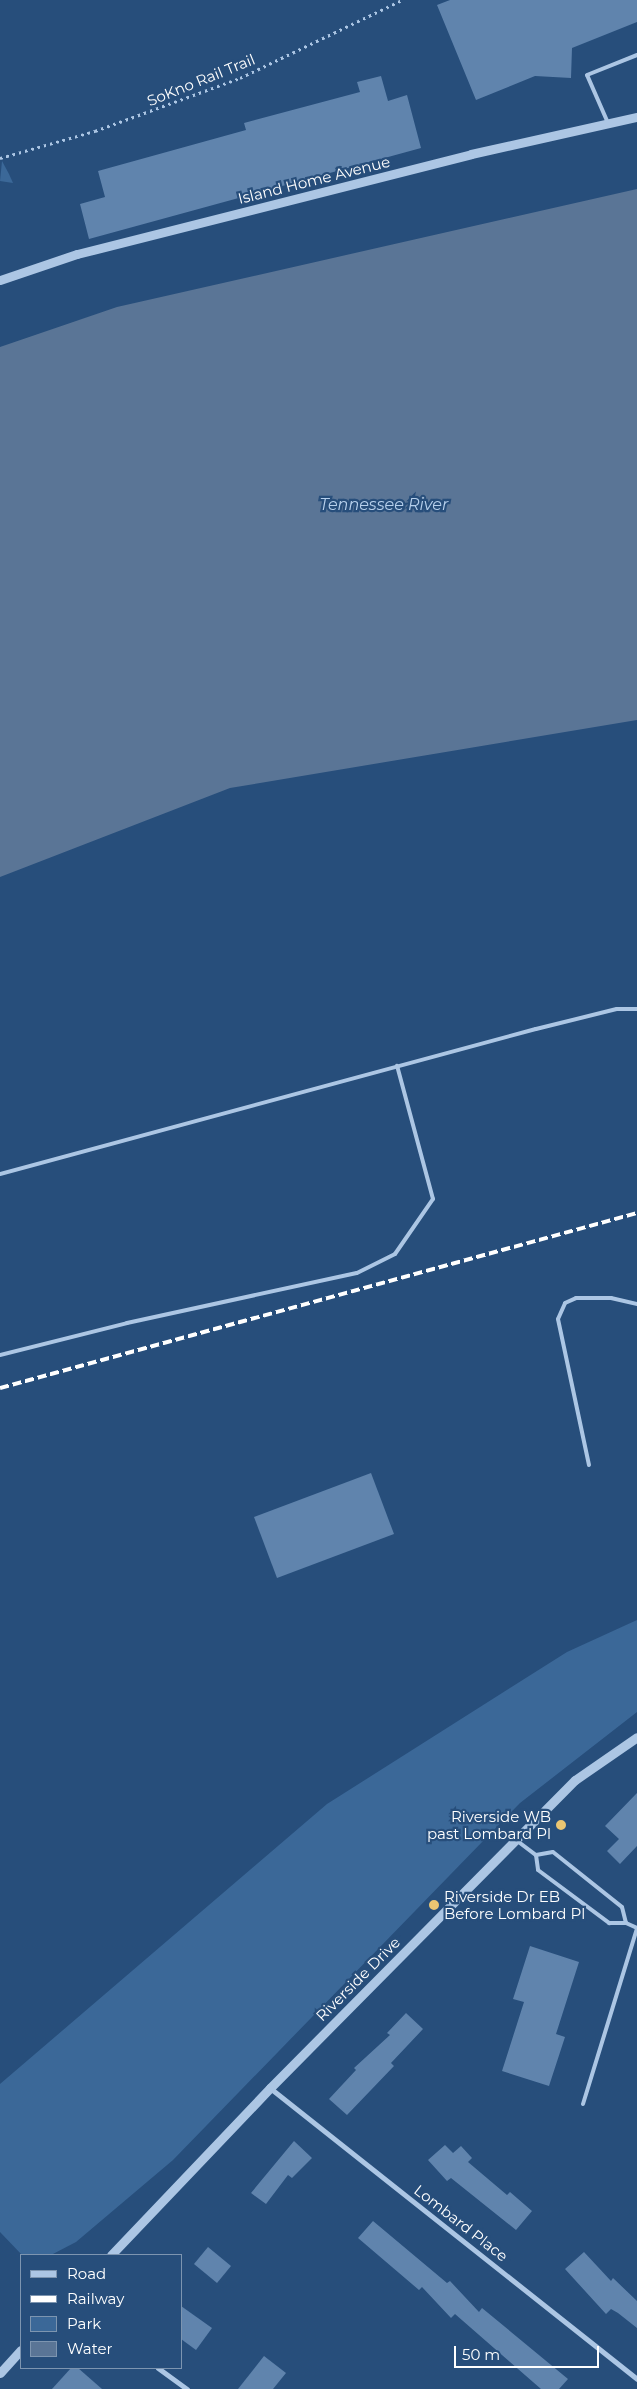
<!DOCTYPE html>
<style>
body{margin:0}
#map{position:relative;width:637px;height:2389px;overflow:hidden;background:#274e7b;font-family:Montserrat,sans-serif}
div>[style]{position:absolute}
.green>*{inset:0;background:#3b6898}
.water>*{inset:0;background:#5a7596}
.building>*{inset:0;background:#6084ad}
.path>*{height:3px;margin-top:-1.5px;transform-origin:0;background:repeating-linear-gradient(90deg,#acc6e4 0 2.5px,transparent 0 6.5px)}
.service>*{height:4px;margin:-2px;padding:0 2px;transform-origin:2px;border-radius:2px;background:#acc6e4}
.minor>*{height:5px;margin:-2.5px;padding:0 2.5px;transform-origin:2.5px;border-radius:2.5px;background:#acc6e4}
.tertiary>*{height:9px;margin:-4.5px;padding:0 4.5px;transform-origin:4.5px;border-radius:4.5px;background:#acc6e4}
.rail>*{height:4px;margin-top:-2px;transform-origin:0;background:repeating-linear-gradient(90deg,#fff 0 9px,transparent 0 13px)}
.dots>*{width:14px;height:14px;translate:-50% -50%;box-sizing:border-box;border:2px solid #274e7b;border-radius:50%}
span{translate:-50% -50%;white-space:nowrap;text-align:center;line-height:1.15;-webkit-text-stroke:4.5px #274e7b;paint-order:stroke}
.street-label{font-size:15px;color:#fff}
.poi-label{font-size:15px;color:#fff}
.right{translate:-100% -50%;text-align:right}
.left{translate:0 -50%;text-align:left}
.water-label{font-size:16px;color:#b7d0ec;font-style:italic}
.legend{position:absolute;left:20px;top:2254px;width:162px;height:115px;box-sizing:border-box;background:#274e7b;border:1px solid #7d95b0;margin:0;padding:6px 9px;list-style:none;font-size:15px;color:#fff}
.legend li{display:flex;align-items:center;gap:10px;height:25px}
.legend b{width:25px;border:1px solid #7d95b0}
.scale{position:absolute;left:454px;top:2346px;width:145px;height:22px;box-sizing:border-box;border:2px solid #fff;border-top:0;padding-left:6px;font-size:15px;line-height:18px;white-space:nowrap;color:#fff;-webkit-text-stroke:4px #274e7b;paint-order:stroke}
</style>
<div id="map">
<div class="green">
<div style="clip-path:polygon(2px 161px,9px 174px,13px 183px,0 181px)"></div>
<div style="clip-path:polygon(637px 1620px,637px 1712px,520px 1803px,173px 2160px,76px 2242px,51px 2255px,22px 2255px,0 2232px,0 2084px,327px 1804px,567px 1652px)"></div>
</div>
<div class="water">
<div style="clip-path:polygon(637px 189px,637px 720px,230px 788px,0 877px,0 347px,117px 307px)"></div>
</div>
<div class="building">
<div style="clip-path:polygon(450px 0,637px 0,637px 22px,572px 48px,571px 78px,535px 76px,476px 100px,437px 5px)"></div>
<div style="clip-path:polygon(381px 76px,388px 101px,407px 95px,421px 148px,89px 239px,80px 204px,105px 197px,98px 171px,246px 130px,244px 123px,360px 92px,357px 82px)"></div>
<div style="clip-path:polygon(371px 1473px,394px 1534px,277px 1578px,254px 1517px)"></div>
<div style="clip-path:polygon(637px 1793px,637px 1846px,620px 1864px,607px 1851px,619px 1839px,605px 1826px)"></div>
<div style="clip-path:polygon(530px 1946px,579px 1962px,556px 2034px,565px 2037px,549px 2086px,502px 2071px,524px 2002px,513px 1999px)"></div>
<div style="clip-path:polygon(406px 2013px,423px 2029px,391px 2063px,394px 2066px,347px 2115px,329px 2099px,356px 2070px,354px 2068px,390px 2035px,387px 2033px)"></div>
<div style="clip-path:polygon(294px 2141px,312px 2158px,292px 2178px,288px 2175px,266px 2204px,251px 2193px)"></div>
<div style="clip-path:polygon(445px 2145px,453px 2153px,461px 2146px,472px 2158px,468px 2162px,507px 2195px,510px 2192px,532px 2211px,516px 2230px,451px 2178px,447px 2181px,428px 2160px)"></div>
<div style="clip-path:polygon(373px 2221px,447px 2283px,450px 2281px,479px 2312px,482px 2308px,568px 2379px,559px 2389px,541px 2389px,455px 2314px,451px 2318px,422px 2287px,419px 2290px,358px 2238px)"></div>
<div style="clip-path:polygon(208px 2247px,231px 2266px,217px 2283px,194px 2264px)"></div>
<div style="clip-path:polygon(584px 2252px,611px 2281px,613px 2278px,637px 2301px,637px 2328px,618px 2313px,611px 2309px,606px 2314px,565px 2269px)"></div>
<div style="clip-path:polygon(181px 2306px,212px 2328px,196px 2350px,181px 2339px)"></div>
<div style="clip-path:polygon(264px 2356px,286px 2373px,273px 2389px,238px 2389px)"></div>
<div style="clip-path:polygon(71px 2368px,78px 2368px,102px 2389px,52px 2389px)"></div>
</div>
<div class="path">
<div style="left:0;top:158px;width:99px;rotate:-15.9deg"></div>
<div style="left:95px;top:131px;width:154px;rotate:-20.1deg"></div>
<div style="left:240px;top:78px;width:180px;rotate:-25.7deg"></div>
</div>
<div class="service">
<div style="left:608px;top:123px;width:52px;rotate:-113.6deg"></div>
<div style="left:587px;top:75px;width:54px;rotate:-21.8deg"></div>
<div style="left:0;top:1174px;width:555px;rotate:-15.14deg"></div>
<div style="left:536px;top:1029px;width:83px;rotate:-13.9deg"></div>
<div style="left:617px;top:1009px;width:20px"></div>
<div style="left:0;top:1355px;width:131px;rotate:-14.1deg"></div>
<div style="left:127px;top:1323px;width:235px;rotate:-12.3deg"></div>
<div style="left:357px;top:1273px;width:42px;rotate:-26.6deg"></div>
<div style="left:395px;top:1254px;width:67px;rotate:-55.4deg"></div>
<div style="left:433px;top:1199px;width:138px;rotate:-105.1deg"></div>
<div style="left:589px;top:1465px;width:149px;rotate:-102deg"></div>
<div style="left:558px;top:1319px;width:17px;rotate:-66deg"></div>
<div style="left:565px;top:1303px;width:12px;rotate:-24deg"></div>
<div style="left:576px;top:1298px;width:35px"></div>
<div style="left:611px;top:1298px;width:27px;rotate:13deg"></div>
<div style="left:516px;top:1840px;width:25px;rotate:37deg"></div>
<div style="left:536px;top:1855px;width:15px;rotate:82deg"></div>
<div style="left:538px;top:1870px;width:89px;rotate:36.7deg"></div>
<div style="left:609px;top:1923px;width:17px"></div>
<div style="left:626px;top:1923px;width:12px;rotate:24deg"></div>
<div style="left:536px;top:1855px;width:17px;rotate:-10deg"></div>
<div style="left:553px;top:1852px;width:88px;rotate:38.6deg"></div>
<div style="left:622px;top:1907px;width:16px;rotate:76deg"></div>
<div style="left:583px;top:2104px;width:183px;rotate:-72.9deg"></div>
</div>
<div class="minor">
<div style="left:270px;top:2088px;width:468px;rotate:38.4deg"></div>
<div style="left:158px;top:2368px;width:36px;rotate:36deg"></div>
</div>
<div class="tertiary">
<div style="left:0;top:280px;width:81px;rotate:-18.7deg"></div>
<div style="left:77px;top:254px;width:406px;rotate:-14.2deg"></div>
<div style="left:471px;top:154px;width:170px;rotate:-12.6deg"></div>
<div style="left:111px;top:2255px;width:231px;rotate:-46.4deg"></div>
<div style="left:270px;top:2088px;width:433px;rotate:-45.3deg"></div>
<div style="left:575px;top:1780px;width:75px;rotate:-34.7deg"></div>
<div style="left:0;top:2373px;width:31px;rotate:-48deg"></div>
</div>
<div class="rail">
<div style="left:0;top:1388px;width:661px;rotate:-15.36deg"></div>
</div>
<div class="dots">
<div style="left:561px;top:1825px;background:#ebc672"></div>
<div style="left:434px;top:1905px;background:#ebc672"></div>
</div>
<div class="street-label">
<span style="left:201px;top:80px;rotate:-22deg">SoKno Rail Trail</span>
<span style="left:314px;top:180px;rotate:-14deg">Island Home Avenue</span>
<span style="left:358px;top:1979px;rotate:-45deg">Riverside Drive</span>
<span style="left:461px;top:2223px;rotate:38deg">Lombard Place</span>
</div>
<div class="poi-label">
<span class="right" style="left:551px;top:1825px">Riverside WB<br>past Lombard Pl</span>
<span class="left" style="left:444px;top:1905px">Riverside Dr EB<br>Before Lombard Pl</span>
</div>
<div class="water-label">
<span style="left:384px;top:505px">Tennessee River</span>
</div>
<ul class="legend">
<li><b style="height:6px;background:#acc6e4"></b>Road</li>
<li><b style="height:6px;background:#fff"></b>Railway</li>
<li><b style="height:14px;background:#3b6898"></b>Park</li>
<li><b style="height:14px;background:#5a7596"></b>Water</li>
</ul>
<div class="scale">50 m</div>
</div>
